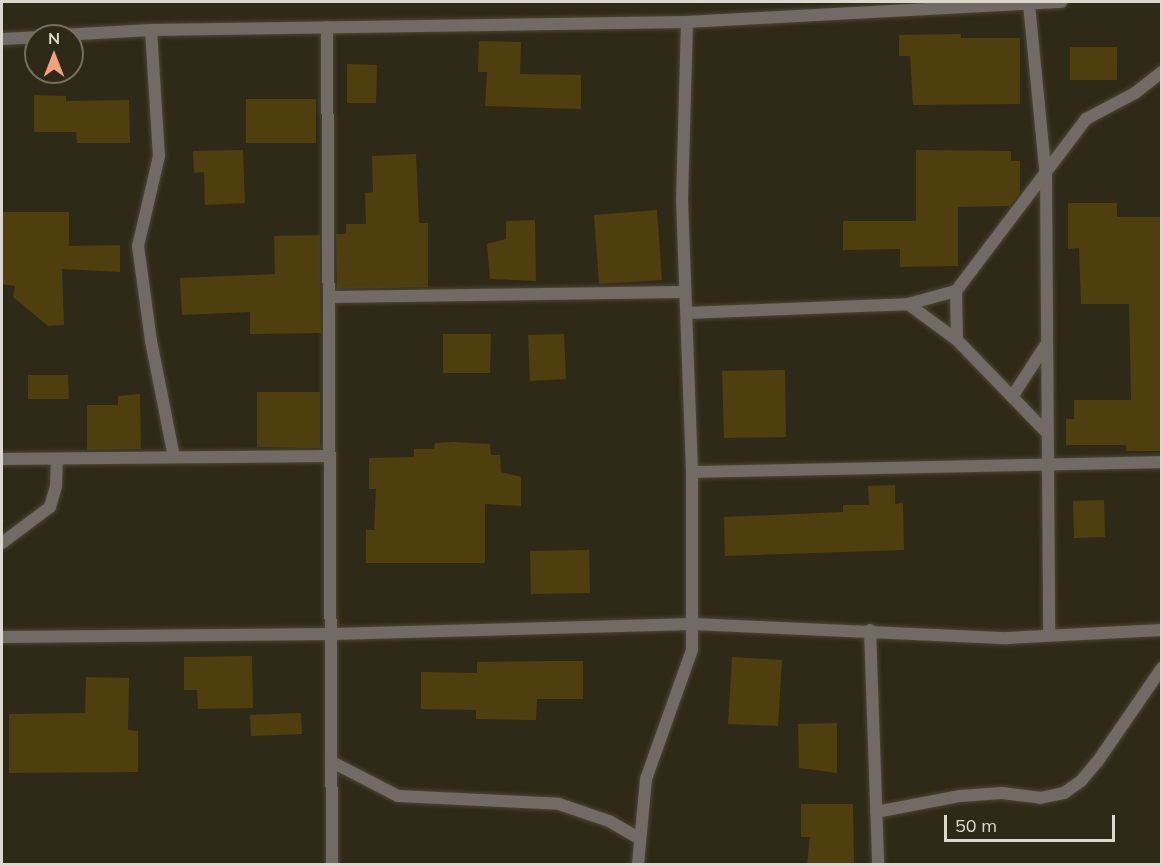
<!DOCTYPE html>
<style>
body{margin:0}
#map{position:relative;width:1163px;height:866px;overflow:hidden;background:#2f2918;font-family:Mulish,sans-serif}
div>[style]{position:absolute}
.building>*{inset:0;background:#4f3f0f}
.roads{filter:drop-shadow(0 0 2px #4b4535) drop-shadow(0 0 2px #4b4535)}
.minor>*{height:12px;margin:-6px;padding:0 6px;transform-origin:6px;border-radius:6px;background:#726a64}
span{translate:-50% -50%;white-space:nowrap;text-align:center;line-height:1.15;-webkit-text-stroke:5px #2f2918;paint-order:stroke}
.frame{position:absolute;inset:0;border:3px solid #dcd8cd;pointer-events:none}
.north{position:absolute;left:24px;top:24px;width:60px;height:60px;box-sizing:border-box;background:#2f2918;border:2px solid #746f60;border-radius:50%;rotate:0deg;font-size:16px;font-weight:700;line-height:24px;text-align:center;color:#dcd8cd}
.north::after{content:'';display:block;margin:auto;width:21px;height:27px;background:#f2a17e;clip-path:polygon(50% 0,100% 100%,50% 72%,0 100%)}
.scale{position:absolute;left:944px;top:815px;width:171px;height:27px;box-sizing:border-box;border:3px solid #dcd8cd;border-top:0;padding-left:8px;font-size:18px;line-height:21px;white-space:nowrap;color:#dcd8cd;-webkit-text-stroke:4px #2f2918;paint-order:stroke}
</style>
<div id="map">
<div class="building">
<div style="clip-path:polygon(961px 34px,961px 38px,1020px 38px,1020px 104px,913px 105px,910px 56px,899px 56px,899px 35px)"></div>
<div style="clip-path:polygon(479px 41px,521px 42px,520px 74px,581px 75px,581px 109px,485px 106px,487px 72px,478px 72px)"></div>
<div style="clip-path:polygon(1070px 47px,1117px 47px,1117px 80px,1070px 80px)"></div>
<div style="clip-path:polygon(347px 64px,377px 65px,376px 103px,347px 103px)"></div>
<div style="clip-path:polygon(34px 95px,66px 96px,66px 101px,129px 100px,130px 143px,77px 143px,76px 132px,34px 132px)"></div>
<div style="clip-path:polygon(246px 99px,316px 99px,316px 143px,246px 143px)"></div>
<div style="clip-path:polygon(243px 150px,245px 203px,205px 205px,204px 172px,194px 173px,193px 151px)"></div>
<div style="clip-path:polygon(916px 150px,1011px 151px,1011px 161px,1020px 161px,1020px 193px,1010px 206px,958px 207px,958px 266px,900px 267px,900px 249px,843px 250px,843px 221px,916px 221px)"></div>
<div style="clip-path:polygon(416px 154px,419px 223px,428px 223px,428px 287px,337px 289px,336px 234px,346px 234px,346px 224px,366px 224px,365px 193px,373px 192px,372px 156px)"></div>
<div style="clip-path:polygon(1068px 203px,1117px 203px,1117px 217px,1161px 217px,1161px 451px,1126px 451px,1126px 445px,1066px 445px,1066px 419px,1074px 419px,1074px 400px,1131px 400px,1129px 304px,1081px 304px,1079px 248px,1068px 249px)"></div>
<div style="clip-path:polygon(657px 210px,662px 280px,599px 284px,594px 215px)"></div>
<div style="clip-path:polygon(2px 212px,69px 212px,69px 246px,120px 245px,120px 272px,62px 269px,64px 325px,48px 326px,13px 297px,15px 286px,2px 284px)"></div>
<div style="clip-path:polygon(535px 220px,536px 281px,490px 279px,487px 244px,506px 239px,506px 221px)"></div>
<div style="clip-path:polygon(320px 235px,321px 333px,250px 334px,250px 312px,182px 315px,180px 278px,275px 274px,274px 236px)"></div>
<div style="clip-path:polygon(443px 334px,491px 334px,490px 373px,443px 373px)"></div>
<div style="clip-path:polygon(564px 334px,566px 379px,530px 381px,528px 335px)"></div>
<div style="clip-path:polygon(785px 370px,786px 437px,724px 438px,722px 371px)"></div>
<div style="clip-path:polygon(28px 375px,68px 375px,69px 399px,28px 399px)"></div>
<div style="clip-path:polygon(257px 392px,320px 392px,320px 448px,257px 447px)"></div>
<div style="clip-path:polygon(140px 394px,141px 449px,87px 450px,87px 405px,118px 405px,118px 396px)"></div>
<div style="clip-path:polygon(454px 442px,490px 444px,491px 455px,500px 455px,501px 472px,521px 477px,521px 506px,485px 504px,485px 563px,366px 563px,366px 530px,374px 530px,376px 489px,369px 489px,369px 458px,414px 457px,414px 449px,434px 449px,435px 443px)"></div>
<div style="clip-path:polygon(895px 485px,895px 504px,903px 503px,904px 550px,725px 556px,724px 517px,843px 512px,843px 505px,869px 505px,868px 486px)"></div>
<div style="clip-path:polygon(1104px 500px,1105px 537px,1074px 538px,1073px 501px)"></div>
<div style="clip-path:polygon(589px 550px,590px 593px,531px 594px,530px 551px)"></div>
<div style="clip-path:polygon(252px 656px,253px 708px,198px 709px,197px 690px,184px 690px,184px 657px)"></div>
<div style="clip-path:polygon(732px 657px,782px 660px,778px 726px,728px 724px)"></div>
<div style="clip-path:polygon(548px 661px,583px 661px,583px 699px,537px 699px,536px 720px,476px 719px,476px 710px,421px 709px,421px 672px,477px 673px,477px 662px)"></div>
<div style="clip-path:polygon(86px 677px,129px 678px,128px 730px,138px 731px,138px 772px,9px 773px,9px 714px,85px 713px)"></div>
<div style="clip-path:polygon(301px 713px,302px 734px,251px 736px,250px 715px)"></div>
<div style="clip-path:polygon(837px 723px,837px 773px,799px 768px,798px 724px)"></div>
<div style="clip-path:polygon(801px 804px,853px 804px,854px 864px,807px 864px,810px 837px,801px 837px)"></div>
</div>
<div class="roads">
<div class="minor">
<div style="left:1029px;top:4px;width:173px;rotate:84.4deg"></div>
<div style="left:1046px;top:176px;width:458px;rotate:89.6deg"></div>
<div style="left:327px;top:27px;width:837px;rotate:89.66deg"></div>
<div style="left:151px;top:30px;width:126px;rotate:86.4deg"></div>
<div style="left:159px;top:156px;width:92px;rotate:103.1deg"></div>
<div style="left:138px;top:246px;width:96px;rotate:82.2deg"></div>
<div style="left:151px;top:341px;width:118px;rotate:78.8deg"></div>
<div style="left:44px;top:36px;width:107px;rotate:-3.2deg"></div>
<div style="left:151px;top:30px;width:536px;rotate:-0.86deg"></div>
<div style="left:687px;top:22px;width:375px;rotate:-3.1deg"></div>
<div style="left:2px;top:39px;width:34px;rotate:-3deg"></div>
<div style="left:956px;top:291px;width:49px;rotate:88.8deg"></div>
<div style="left:331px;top:297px;width:354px;rotate:-0.8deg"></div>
<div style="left:908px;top:304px;width:61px;rotate:36.3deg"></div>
<div style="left:957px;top:340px;width:129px;rotate:45.9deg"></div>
<div style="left:687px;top:313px;width:221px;rotate:-2.3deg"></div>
<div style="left:908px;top:304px;width:50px;rotate:-15.2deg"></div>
<div style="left:956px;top:291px;width:216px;rotate:-52.9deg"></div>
<div style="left:1086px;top:119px;width:55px;rotate:-28deg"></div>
<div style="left:1135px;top:93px;width:34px;rotate:-38deg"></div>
<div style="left:1012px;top:397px;width:61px;rotate:-57.1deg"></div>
<div style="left:2px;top:459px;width:326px;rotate:-0.5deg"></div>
<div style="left:692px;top:472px;width:470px;rotate:-1.2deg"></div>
<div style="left:2px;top:543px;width:60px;rotate:-36.9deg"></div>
<div style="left:50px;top:507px;width:22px;rotate:-74deg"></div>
<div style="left:56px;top:486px;width:26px;rotate:-88deg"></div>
<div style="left:870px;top:630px;width:234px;rotate:88deg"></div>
<div style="left:2px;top:637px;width:331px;rotate:-0.5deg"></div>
<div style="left:333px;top:634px;width:360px;rotate:-1.6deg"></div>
<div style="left:693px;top:624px;width:314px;rotate:2.6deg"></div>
<div style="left:1007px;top:638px;width:155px;rotate:-3deg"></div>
<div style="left:332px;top:762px;width:74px;rotate:27.3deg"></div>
<div style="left:398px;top:796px;width:161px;rotate:2.8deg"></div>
<div style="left:559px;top:804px;width:53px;rotate:18.8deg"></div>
<div style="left:609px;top:821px;width:34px;rotate:30deg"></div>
<div style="left:876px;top:812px;width:86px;rotate:-10.8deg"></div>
<div style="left:960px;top:796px;width:42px;rotate:-4.1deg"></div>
<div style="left:1002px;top:793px;width:38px;rotate:7deg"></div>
<div style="left:1040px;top:798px;width:25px;rotate:-12deg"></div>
<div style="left:1064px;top:793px;width:21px;rotate:-35deg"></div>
<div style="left:1081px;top:781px;width:26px;rotate:-50deg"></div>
<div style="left:1098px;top:761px;width:113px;rotate:-55.5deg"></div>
<div style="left:638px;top:864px;width:85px;rotate:-84.6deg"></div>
<div style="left:646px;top:779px;width:137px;rotate:-70.4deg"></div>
<div style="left:692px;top:650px;width:178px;rotate:-90deg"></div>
<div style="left:692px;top:472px;width:271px;rotate:-92.1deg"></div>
<div style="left:682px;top:201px;width:179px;rotate:-88.4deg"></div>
</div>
</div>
<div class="frame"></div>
<div class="north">N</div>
<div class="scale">50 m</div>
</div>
